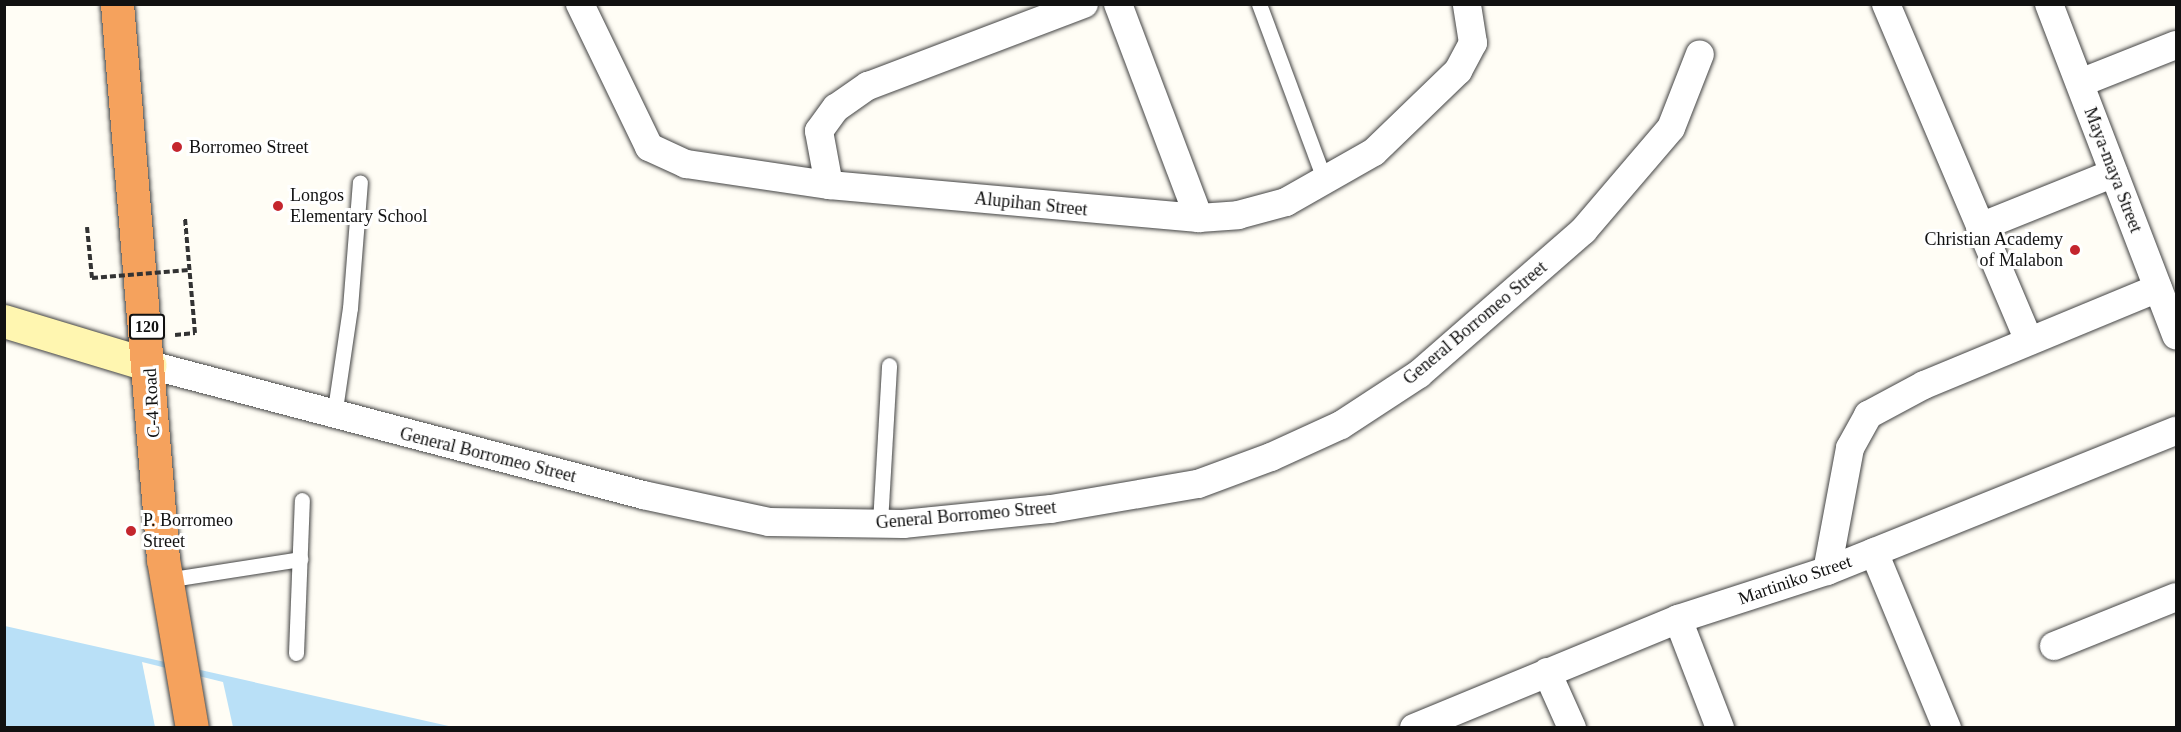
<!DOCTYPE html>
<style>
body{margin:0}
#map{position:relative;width:2181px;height:732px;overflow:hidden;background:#fffdf5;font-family:Georgia,serif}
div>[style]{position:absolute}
.water>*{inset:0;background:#b9e0f7}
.pier>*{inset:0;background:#fffdf5}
.path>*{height:4px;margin-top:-2px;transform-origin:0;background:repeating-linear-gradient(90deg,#333 0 6px,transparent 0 9px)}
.roads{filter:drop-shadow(0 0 2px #444) drop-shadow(0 0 2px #444)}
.lane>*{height:15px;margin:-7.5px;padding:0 7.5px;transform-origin:7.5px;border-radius:7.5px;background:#fff}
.street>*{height:28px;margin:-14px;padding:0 14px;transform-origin:14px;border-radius:14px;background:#fff}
.secondary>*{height:33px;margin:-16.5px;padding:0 16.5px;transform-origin:16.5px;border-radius:16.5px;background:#fff6b0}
.highway>*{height:33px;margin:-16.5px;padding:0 16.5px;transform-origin:16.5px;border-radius:16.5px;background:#f5a25d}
.path-bridge>*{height:4px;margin-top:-2px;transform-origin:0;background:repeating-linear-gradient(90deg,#333 0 6px,transparent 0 9px)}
.dots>*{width:16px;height:16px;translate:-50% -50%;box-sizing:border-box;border:3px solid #fff;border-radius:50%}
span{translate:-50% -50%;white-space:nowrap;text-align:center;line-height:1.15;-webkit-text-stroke:6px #fff;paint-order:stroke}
.shield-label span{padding:2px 4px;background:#fff;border:2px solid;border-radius:4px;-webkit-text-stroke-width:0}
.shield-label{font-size:16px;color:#111;font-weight:700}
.poi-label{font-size:18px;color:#111}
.left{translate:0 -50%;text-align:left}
.right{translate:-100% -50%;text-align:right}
.street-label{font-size:18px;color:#111}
.frame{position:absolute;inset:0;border:6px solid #111;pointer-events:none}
</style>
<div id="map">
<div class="water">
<div style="clip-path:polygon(5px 626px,453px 727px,5px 728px)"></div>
</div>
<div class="pier">
<div style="clip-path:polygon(142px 662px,223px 682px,233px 727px,155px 727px)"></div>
</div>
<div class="path">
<div style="left:87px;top:227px;width:51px;rotate:84.4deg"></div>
<div style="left:175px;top:335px;width:20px;rotate:-6deg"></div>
<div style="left:195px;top:333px;width:115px;rotate:-95deg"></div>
</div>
<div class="roads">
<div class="lane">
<div style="left:1259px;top:4px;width:189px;rotate:69.6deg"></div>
<div style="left:334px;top:416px;width:109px;rotate:-81.6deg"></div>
<div style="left:350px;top:308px;width:126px;rotate:-85.5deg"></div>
<div style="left:880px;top:523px;width:158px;rotate:-86.7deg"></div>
<div style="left:166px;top:580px;width:136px;rotate:-8.9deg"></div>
<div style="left:296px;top:653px;width:153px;rotate:-87.8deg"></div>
</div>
<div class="street">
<div style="left:580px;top:4px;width:159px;rotate:64.2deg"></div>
<div style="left:649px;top:147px;width:41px;rotate:24.7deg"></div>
<div style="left:686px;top:164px;width:145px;rotate:8.4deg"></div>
<div style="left:829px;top:185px;width:371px;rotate:5.1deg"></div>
<div style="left:1199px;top:218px;width:39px;rotate:-4deg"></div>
<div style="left:1238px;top:215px;width:50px;rotate:-15.2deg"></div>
<div style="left:1286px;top:202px;width:101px;rotate:-29.6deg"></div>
<div style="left:1374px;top:152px;width:117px;rotate:-44deg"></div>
<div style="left:1458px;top:71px;width:32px;rotate:-62deg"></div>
<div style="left:1473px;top:43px;width:39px;rotate:-99deg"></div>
<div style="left:1118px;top:4px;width:229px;rotate:69.3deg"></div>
<div style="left:1886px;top:4px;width:366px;rotate:67deg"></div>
<div style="left:2049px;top:4px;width:355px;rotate:69deg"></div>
<div style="left:2080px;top:83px;width:103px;rotate:-21.6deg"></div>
<div style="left:829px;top:185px;width:55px;rotate:-100.5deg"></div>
<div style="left:819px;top:131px;width:29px;rotate:-54deg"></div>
<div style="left:836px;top:108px;width:39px;rotate:-35deg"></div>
<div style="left:868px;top:86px;width:231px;rotate:-20.8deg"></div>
<div style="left:1980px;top:227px;width:144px;rotate:-21.9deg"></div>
<div style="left:150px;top:365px;width:510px;rotate:14.77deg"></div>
<div style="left:643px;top:495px;width:129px;rotate:12.1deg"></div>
<div style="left:769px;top:522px;width:134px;rotate:0.9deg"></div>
<div style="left:903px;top:524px;width:149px;rotate:-5.8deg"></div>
<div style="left:1051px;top:509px;width:149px;rotate:-9.7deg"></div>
<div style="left:1198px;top:484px;width:78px;rotate:-20.3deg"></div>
<div style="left:1271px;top:457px;width:77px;rotate:-24.6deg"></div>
<div style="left:1341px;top:425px;width:93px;rotate:-33.2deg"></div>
<div style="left:1419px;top:374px;width:218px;rotate:-41.1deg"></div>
<div style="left:1583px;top:231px;width:135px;rotate:-49.5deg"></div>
<div style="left:1671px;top:128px;width:79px;rotate:-68.6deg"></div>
<div style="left:1874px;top:552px;width:191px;rotate:67.5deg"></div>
<div style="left:1827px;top:571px;width:125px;rotate:-79.4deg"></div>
<div style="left:1850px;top:448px;width:38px;rotate:-61deg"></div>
<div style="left:1868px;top:415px;width:64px;rotate:-28.2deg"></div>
<div style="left:1924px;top:385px;width:253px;rotate:-22.5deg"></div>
<div style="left:1678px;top:619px;width:117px;rotate:68.9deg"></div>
<div style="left:2054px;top:646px;width:131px;rotate:-21.9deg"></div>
<div style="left:1547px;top:672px;width:61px;rotate:65.9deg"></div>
<div style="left:1414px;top:728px;width:286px;rotate:-22.4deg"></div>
<div style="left:1678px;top:619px;width:157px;rotate:-17.9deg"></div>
<div style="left:1827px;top:571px;width:376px;rotate:-21.9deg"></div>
</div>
<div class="secondary">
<div style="left:4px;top:321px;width:152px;rotate:16.8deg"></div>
</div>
<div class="highway">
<div style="left:117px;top:4px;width:557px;rotate:85.26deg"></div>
<div style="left:163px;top:559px;width:171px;rotate:80.3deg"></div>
</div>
</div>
<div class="path-bridge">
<div style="left:92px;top:278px;width:97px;rotate:-4.7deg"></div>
</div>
<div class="dots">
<div style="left:177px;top:147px;background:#c4262e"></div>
<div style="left:278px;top:206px;background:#c4262e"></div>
<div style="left:2075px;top:250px;background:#c4262e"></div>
<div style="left:131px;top:531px;background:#c4262e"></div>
</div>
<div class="shield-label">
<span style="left:147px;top:327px">120</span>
</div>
<div class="poi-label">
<span class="left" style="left:189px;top:147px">Borromeo Street</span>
<span class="left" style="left:290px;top:206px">Longos<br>Elementary School</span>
<span class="right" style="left:2063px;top:250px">Christian Academy<br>of Malabon</span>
<span class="left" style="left:143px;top:531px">P. Borromeo<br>Street</span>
</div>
<div class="street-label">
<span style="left:2113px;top:170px;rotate:69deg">Maya-maya Street</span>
<span style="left:1031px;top:204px;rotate:6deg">Alupihan Street</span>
<span style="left:1475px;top:323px;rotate:-40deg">General Borromeo Street</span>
<span style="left:152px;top:403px;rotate:-93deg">C-4 Road</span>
<span style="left:488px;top:455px;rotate:14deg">General Borromeo Street</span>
<span style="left:966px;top:515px;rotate:-5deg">General Borromeo Street</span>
<span style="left:1795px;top:580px;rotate:-19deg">Martiniko Street</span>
</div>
<div class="frame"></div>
</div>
